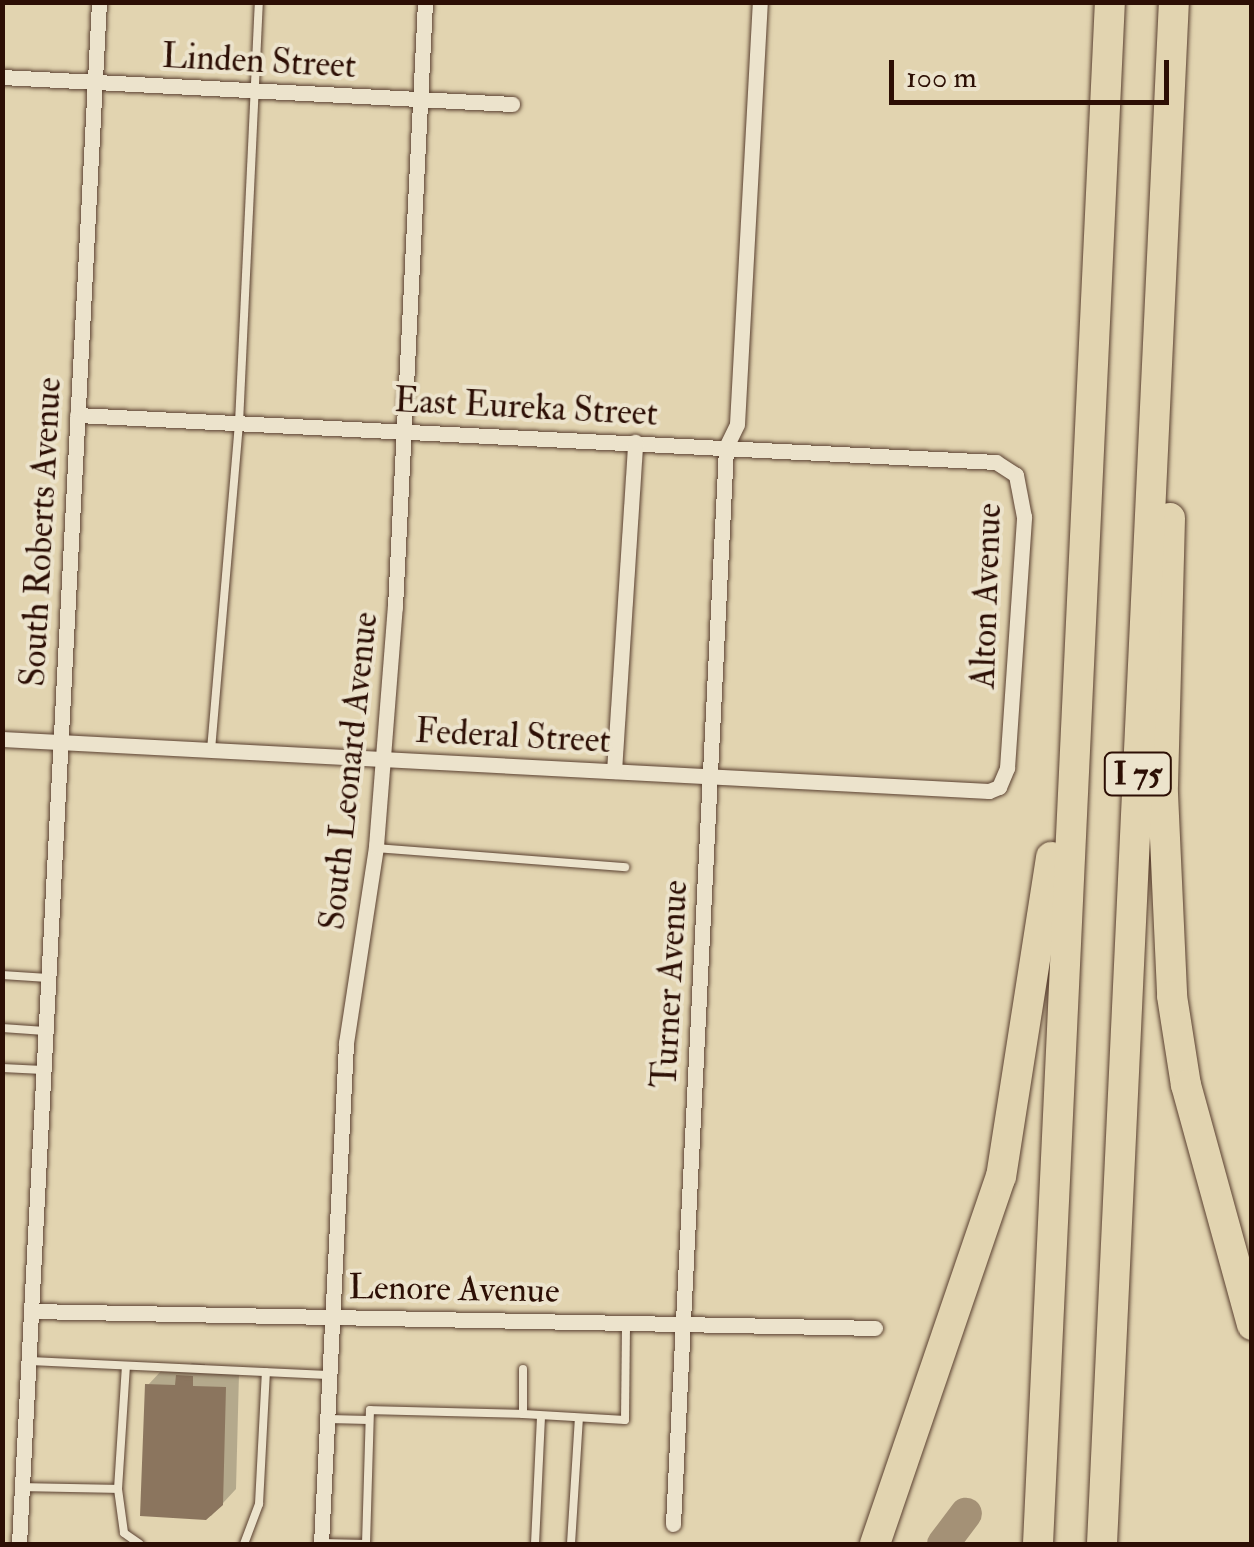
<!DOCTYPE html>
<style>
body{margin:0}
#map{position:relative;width:1254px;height:1547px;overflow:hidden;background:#e2d4b0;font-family:"IM FELL Double Pica",serif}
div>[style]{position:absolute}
.shadow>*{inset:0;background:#0003}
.river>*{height:32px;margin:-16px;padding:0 16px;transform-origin:16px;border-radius:16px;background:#a49176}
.building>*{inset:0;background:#8b755e}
.roads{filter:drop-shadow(0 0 2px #5a4030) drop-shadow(0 0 2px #5a4030)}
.service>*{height:8px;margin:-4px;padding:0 4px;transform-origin:4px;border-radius:4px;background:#ece3cc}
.minor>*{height:15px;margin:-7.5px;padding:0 7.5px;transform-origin:7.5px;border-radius:7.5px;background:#ece3cc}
.motorway>*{height:30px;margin:-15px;padding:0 15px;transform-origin:15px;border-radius:15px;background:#e2d4b0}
span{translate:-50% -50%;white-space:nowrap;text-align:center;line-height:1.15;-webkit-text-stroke:8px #ece3cc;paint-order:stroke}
.shield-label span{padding:2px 8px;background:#ece3cc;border:2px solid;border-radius:8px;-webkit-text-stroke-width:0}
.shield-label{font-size:32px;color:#2d0f05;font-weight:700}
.street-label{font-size:35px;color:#2d0f05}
.frame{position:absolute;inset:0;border:5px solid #2d0f05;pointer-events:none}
.scale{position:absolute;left:889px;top:60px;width:280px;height:45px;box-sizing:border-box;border:5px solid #2d0f05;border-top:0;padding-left:12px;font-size:30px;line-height:35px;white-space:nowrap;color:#2d0f05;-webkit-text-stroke:8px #ece3cc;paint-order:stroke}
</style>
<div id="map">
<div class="shadow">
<div style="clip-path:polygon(192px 1363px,205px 1364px,205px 1373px,239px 1374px,236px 1489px,211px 1516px,143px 1514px,148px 1385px,161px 1371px,182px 1372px)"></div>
</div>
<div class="river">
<div style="left:943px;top:1544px;width:38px;rotate:-53deg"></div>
</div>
<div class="building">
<div style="clip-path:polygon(176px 1375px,193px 1376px,193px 1386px,226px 1387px,223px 1505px,206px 1520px,140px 1516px,145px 1384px,175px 1385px)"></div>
</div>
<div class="roads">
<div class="service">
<div style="left:211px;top:750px;width:328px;rotate:-85.1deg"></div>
<div style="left:239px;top:423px;width:421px;rotate:-87.3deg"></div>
<div style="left:376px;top:848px;width:250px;rotate:4.4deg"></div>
<div style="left:2px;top:975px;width:46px;rotate:3.7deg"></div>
<div style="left:2px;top:1028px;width:43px;rotate:4deg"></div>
<div style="left:2px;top:1068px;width:41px;rotate:2.8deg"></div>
<div style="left:29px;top:1361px;width:300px;rotate:2.7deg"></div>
<div style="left:523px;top:1369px;width:45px;rotate:90deg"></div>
<div style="left:523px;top:1414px;width:102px;rotate:3.4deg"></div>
<div style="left:625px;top:1420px;width:97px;rotate:-89.4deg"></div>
<div style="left:328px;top:1419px;width:41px;rotate:1.4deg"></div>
<div style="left:22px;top:1487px;width:96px;rotate:1.2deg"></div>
<div style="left:118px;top:1489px;width:123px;rotate:-86.3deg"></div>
<div style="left:118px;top:1489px;width:44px;rotate:82.2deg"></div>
<div style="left:124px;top:1533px;width:19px;rotate:35deg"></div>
<div style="left:321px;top:1543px;width:45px;rotate:1.3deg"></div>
<div style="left:366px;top:1544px;width:134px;rotate:-88.3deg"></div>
<div style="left:370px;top:1410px;width:153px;rotate:1.5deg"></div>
<div style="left:244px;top:1544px;width:43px;rotate:-69.4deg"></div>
<div style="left:259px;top:1504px;width:132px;rotate:-87deg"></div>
<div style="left:535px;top:1544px;width:128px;rotate:-87.3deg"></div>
<div style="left:571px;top:1544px;width:126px;rotate:-86.4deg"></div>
</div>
<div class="minor">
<div style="left:2px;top:77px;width:511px;rotate:3.03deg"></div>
<div style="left:2px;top:739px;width:988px;rotate:3.02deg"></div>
<div style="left:989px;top:791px;width:11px;rotate:-22deg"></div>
<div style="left:999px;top:787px;width:21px;rotate:-67deg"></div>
<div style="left:1007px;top:768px;width:252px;rotate:-86.1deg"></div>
<div style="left:1024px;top:517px;width:43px;rotate:-100.8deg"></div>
<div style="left:1016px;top:475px;width:24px;rotate:-147deg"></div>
<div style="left:996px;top:462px;width:920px;rotate:-177.07deg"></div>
<div style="left:614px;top:771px;width:330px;rotate:-86.3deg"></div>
<div style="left:31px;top:1311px;width:844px;rotate:1.15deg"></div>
<div style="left:673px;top:1524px;width:1078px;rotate:-87.18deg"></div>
<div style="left:726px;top:447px;width:25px;rotate:-64deg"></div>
<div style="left:737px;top:424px;width:423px;rotate:-86.9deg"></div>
<div style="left:19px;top:1544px;width:1544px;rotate:-87.03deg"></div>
<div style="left:321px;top:1544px;width:502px;rotate:-87.14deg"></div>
<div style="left:346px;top:1043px;width:199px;rotate:-81.3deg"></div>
<div style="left:376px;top:846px;width:240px;rotate:-85.5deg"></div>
<div style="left:395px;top:607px;width:606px;rotate:-87.16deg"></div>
</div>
<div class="motorway">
<div style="left:1170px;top:518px;width:276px;rotate:91.5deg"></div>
<div style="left:1163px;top:794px;width:202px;rotate:87.4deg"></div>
<div style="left:1172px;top:996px;width:90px;rotate:81.1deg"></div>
<div style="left:1186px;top:1085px;width:249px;rotate:74.6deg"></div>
<div style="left:875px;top:1544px;width:388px;rotate:-71.1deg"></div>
<div style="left:1001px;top:1177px;width:324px;rotate:-81.1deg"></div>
<div style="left:1038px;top:1544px;width:1544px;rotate:-87.33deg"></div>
<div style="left:1102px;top:1544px;width:1544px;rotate:-87.33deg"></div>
</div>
</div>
<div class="shield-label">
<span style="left:1138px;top:774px">I 75</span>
</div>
<div class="street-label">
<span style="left:259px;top:61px;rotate:3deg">Linden Street</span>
<span style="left:526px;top:407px;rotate:3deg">East Eureka Street</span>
<span style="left:41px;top:532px;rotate:-87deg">South Roberts Avenue</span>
<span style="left:986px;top:596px;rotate:-88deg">Alton Avenue</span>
<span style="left:513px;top:736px;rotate:3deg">Federal Street</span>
<span style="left:349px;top:771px;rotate:-84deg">South Leonard Avenue</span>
<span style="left:670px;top:984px;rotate:-87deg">Turner Avenue</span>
<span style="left:454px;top:1289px;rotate:1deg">Lenore Avenue</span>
</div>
<div class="frame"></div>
<div class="scale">100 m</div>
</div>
